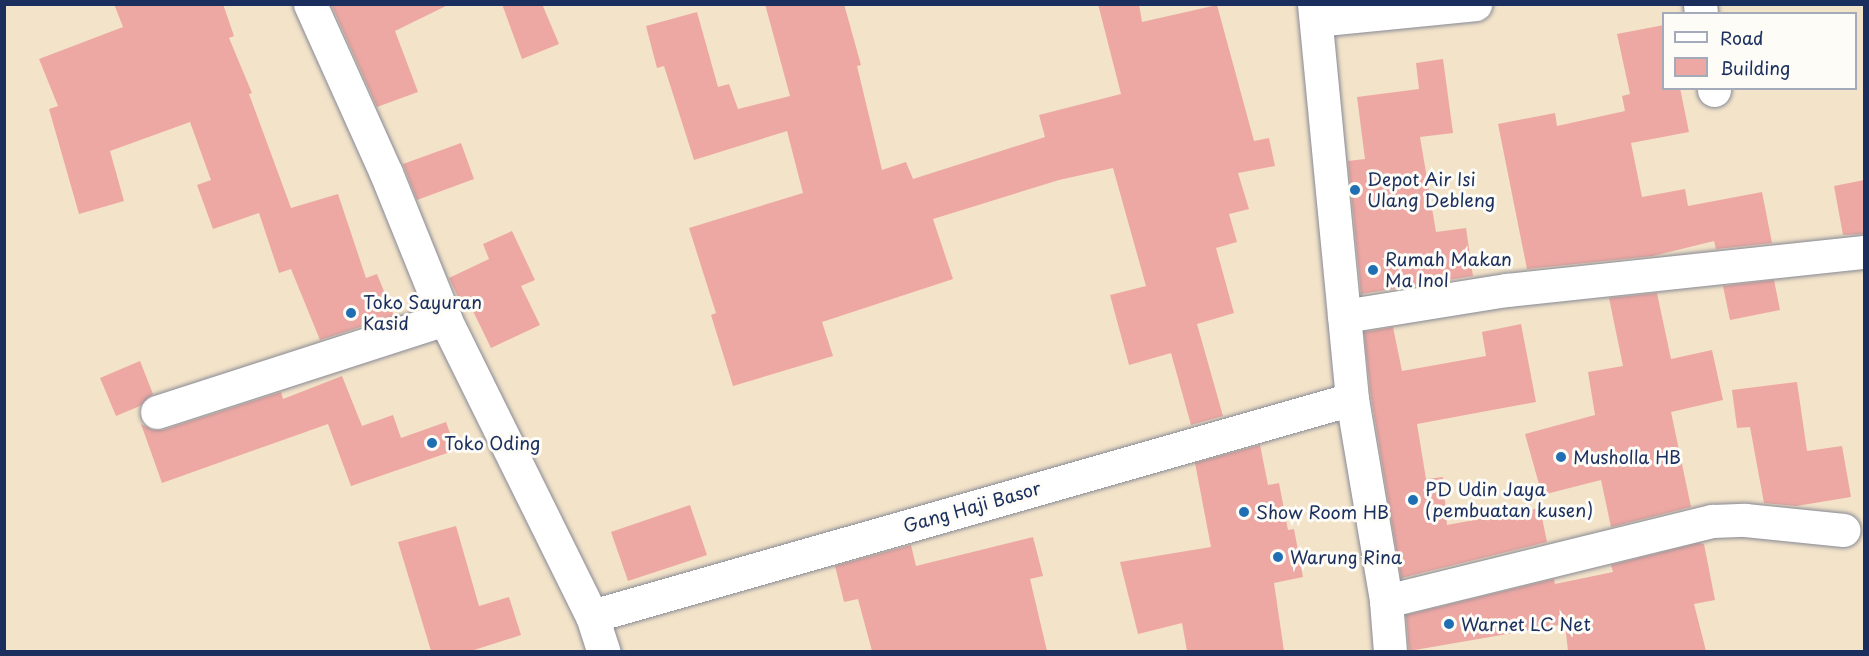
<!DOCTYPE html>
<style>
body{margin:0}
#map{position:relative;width:1869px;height:656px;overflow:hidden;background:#f3e3c9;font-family:"Playpen Sans",sans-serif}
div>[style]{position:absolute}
.building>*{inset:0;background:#eea8a3}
.roads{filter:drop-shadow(0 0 2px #878994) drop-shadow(0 0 2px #878994)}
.minor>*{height:33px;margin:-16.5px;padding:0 16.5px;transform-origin:16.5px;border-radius:16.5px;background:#fff}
.dots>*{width:16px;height:16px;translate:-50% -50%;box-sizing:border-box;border:3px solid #fdfcf7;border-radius:50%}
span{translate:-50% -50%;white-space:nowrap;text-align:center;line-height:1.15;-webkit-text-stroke:6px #fdfcf7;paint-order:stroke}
.poi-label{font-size:18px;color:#1b2f5e}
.left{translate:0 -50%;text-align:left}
.street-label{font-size:18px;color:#1b2f5e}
.frame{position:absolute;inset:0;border:6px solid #1b2f5e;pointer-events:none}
.legend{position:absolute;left:1662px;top:12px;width:195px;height:78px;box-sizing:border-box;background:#fdfcf7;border:2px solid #a3aaba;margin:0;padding:8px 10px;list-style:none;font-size:18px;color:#1b2f5e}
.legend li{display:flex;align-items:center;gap:12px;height:30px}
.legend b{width:30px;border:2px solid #a3aaba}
</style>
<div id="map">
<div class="building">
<div style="clip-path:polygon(114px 4px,223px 4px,234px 36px,229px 38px,252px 93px,249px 94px,291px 208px,338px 194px,366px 278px,377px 274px,394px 316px,320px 340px,291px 269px,279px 273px,259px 213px,213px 229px,197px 185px,211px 180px,190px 122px,110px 151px,124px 201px,79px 214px,49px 109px,58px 106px,39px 59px,123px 27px)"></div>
<div style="clip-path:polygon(331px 4px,450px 4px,395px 31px,418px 92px,377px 107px)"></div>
<div style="clip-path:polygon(502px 4px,542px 4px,559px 44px,522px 59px)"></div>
<div style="clip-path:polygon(765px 4px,844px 4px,861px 65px,857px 66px,882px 170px,906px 162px,913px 179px,1045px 137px,1039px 115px,1121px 94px,1098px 4px,1139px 4px,1142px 22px,1217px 5px,1254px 141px,1269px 138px,1275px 166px,1238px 173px,1249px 209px,1229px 214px,1237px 242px,1216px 248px,1234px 313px,1197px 324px,1223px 416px,1191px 425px,1171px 353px,1129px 365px,1110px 295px,1146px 286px,1113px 168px,1059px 180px,933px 219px,953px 279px,822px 322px,833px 356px,733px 386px,711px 315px,716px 313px,689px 228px,803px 193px,787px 131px,694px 160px,664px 66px,657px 68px,646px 26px,697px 12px,718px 87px,729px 84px,738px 109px,790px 96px)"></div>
<div style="clip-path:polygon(1664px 25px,1664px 88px,1680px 88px,1689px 132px,1631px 143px,1642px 197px,1685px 189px,1688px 206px,1762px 192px,1772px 243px,1716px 249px,1714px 241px,1653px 256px,1527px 269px,1498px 124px,1555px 113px,1557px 126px,1625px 111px,1622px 96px,1630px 94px,1617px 34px)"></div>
<div style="clip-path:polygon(1443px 59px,1453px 133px,1420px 137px,1436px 232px,1466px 228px,1473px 276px,1361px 294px,1348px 161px,1365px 159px,1357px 97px,1419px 89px,1416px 63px)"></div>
<div style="clip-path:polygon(461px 143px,474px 179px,417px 200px,403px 164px)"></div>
<div style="clip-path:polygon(1864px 180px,1864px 234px,1843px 235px,1834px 186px)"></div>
<div style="clip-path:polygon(512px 231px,535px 280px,521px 286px,540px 325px,491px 348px,472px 309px,465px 312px,449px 278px,489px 259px,483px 244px)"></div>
<div style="clip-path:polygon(1774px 280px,1780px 310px,1730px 320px,1723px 286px)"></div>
<div style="clip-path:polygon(1657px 293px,1671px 359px,1712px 350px,1723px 400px,1671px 412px,1691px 507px,1611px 527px,1601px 480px,1542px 495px,1525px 434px,1595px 415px,1588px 372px,1623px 366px,1609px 298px)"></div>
<div style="clip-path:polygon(1521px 324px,1536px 402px,1417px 424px,1426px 479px,1443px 477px,1447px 525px,1540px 508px,1547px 542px,1401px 578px,1371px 397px,1364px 332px,1393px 327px,1402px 371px,1486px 356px,1482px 332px)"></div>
<div style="clip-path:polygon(140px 361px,153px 394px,140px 406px,116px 416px,100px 378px)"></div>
<div style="clip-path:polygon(342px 376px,362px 426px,393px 415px,401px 438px,446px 422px,456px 450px,351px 486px,328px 424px,162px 483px,141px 424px,153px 430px,163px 430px,281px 392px,283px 399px)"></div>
<div style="clip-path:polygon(1797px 382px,1807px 451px,1842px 446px,1851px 497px,1796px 506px,1764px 503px,1750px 427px,1737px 428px,1732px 390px)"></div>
<div style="clip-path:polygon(1260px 445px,1268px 485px,1279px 483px,1288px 530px,1294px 529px,1303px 577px,1274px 583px,1284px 651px,1187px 651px,1182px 623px,1138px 634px,1120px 562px,1211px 547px,1195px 463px)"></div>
<div style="clip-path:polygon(690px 505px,707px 555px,628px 581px,611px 532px)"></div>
<div style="clip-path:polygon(456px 526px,479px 606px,509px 597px,521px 635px,471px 651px,431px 651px,398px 542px)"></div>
<div style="clip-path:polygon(1033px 537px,1043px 576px,1030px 579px,1047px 651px,872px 651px,858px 599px,844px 602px,835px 566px,911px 545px,916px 566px)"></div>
<div style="clip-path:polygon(1699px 543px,1704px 544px,1715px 600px,1694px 604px,1706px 651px,1568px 651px,1565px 624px,1409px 651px,1406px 615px,1554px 579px,1555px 584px,1613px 572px,1611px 565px)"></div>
</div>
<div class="roads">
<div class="minor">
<div style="left:310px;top:4px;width:185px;rotate:65.8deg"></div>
<div style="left:386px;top:173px;width:157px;rotate:68deg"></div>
<div style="left:445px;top:319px;width:331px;rotate:63.7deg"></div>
<div style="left:592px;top:616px;width:38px;rotate:72deg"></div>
<div style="left:1314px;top:4px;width:397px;rotate:84.5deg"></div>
<div style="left:1352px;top:399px;width:205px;rotate:80.4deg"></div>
<div style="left:1386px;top:601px;width:51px;rotate:85.5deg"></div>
<div style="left:1700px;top:4px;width:10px;rotate:84deg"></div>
<div style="left:1316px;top:20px;width:160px;rotate:-5.7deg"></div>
<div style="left:1714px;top:88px;width:2px;rotate:90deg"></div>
<div style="left:1344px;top:316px;width:165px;rotate:-9.1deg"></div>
<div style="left:1507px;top:290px;width:359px;rotate:-6.1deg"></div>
<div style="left:157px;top:412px;width:303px;rotate:-17.9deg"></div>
<div style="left:1386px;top:601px;width:336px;rotate:-13.8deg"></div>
<div style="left:1712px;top:521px;width:33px;rotate:-2deg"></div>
<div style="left:1745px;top:520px;width:99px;rotate:5.8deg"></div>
<div style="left:592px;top:616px;width:790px;rotate:-15.94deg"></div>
</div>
</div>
<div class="dots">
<div style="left:1355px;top:190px;background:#1f6fb2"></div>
<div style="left:1373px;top:270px;background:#1f6fb2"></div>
<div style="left:351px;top:313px;background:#1f6fb2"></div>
<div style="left:432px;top:443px;background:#1f6fb2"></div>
<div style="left:1561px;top:457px;background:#1f6fb2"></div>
<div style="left:1413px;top:500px;background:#1f6fb2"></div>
<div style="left:1244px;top:512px;background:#1f6fb2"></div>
<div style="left:1278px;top:557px;background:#1f6fb2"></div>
<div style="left:1449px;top:624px;background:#1f6fb2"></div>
</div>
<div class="poi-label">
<span class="left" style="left:1367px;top:190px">Depot Air Isi<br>Ulang Debleng</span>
<span class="left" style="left:1385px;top:270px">Rumah Makan<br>Ma Inol</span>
<span class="left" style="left:363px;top:313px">Toko Sayuran<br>Kasid</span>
<span class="left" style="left:444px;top:443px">Toko Oding</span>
<span class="left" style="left:1573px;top:457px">Musholla HB</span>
<span class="left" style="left:1425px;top:500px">PD Udin Jaya<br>(pembuatan kusen)</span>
<span class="left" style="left:1256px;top:512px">Show Room HB</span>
<span class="left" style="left:1290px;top:557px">Warung Rina</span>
<span class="left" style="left:1461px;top:624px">Warnet LC Net</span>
</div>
<div class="street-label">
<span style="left:972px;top:507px;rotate:-16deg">Gang Haji Basor</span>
</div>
<div class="frame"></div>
<ul class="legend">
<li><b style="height:8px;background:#fff"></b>Road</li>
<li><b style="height:16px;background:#eea8a3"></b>Building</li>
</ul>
</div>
